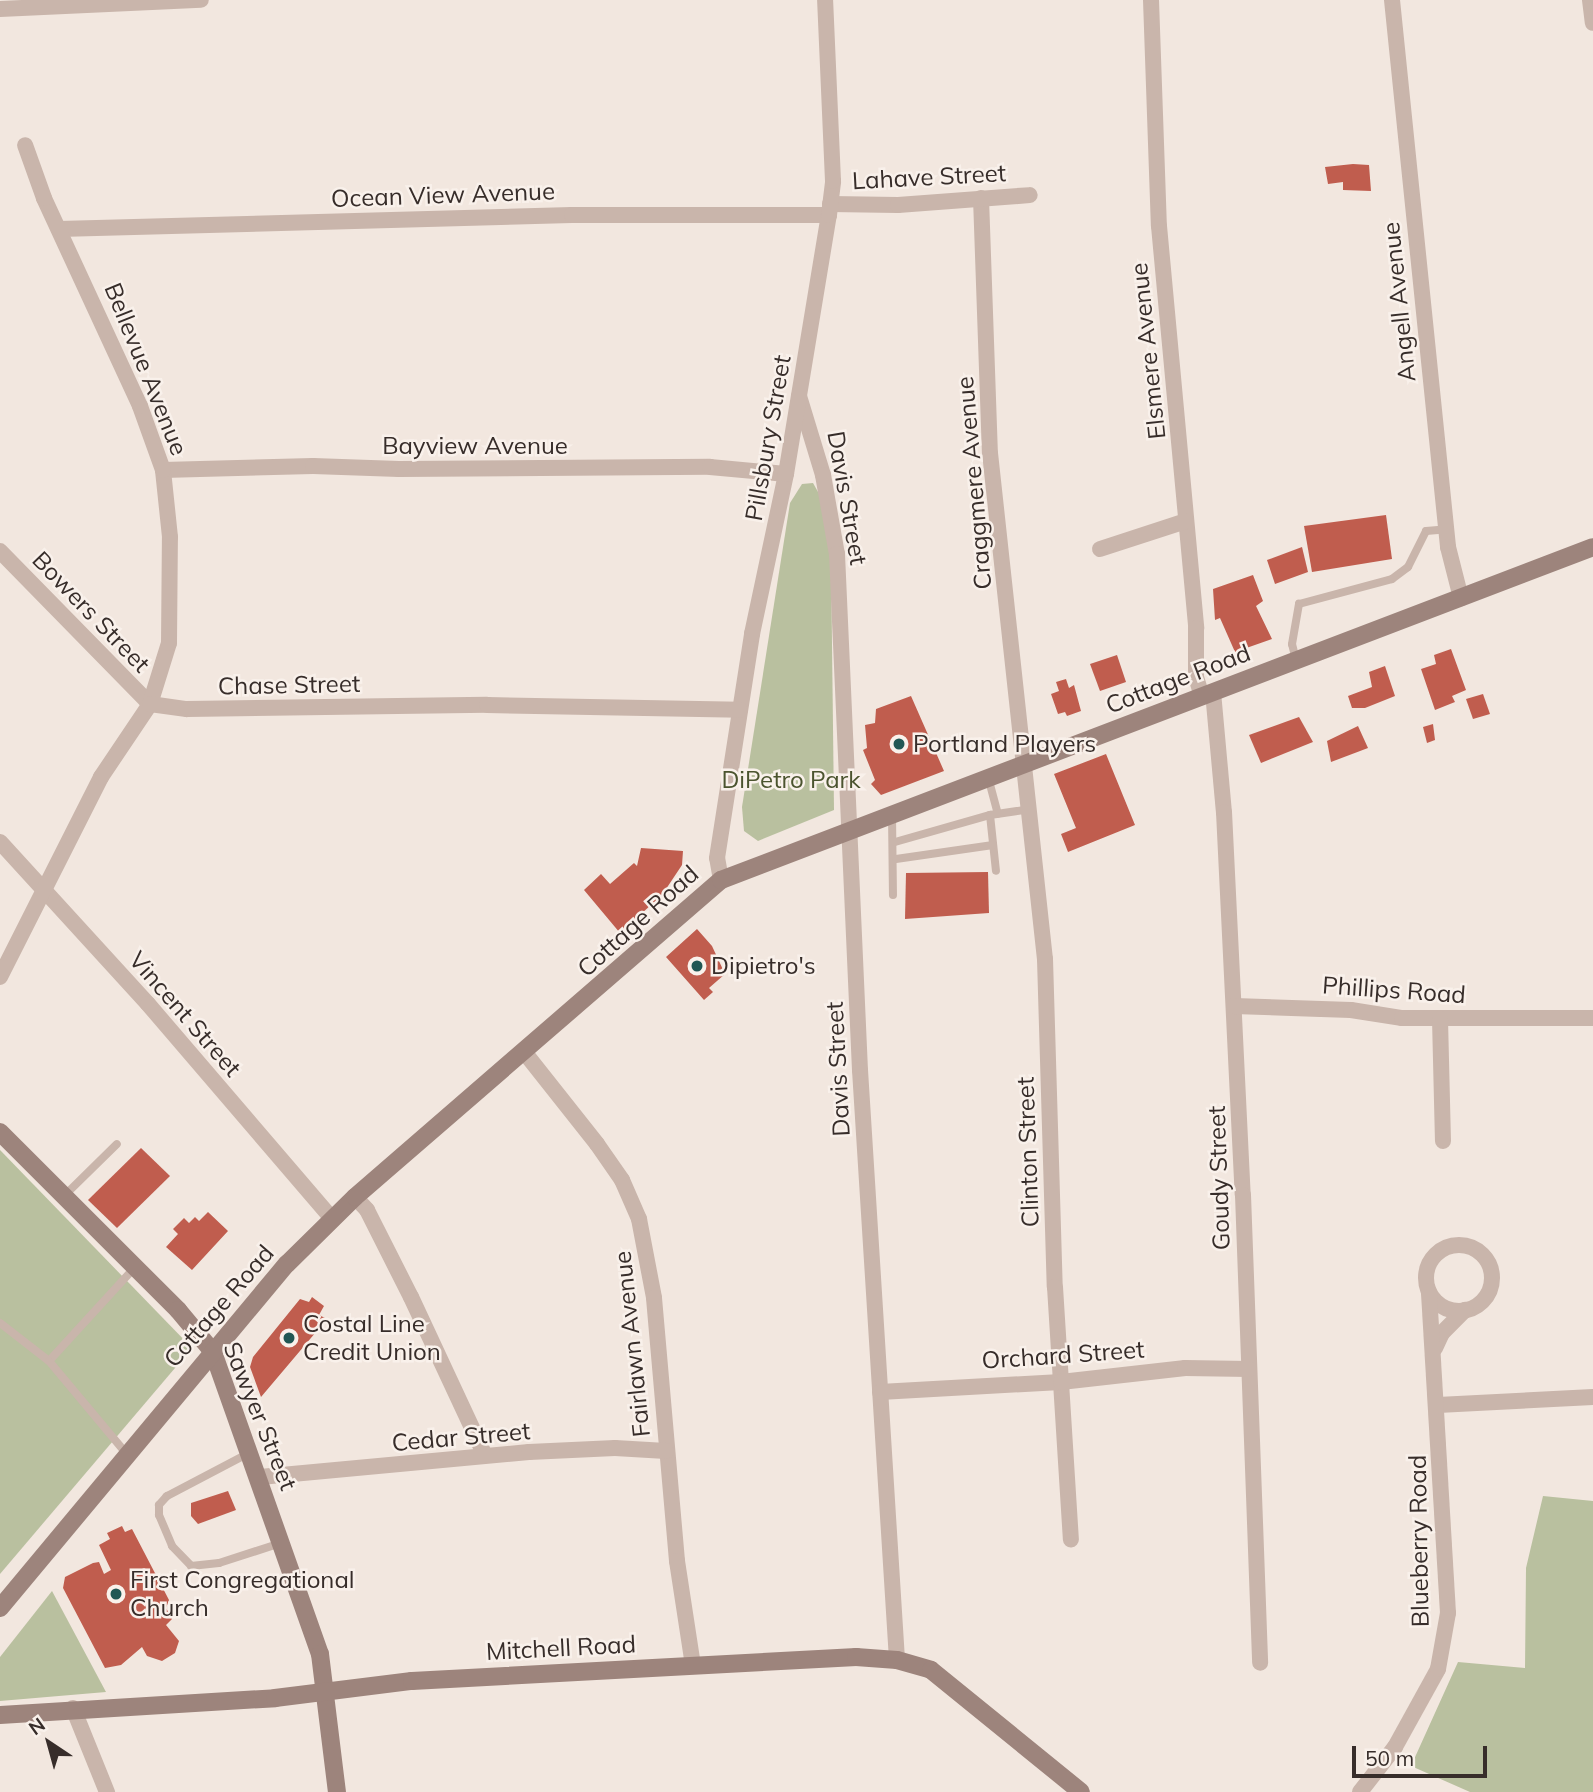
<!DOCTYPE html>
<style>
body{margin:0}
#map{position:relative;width:1593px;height:1792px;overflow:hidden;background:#f2e7df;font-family:Mulish,sans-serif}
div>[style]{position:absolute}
.green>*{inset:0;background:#b9c09f}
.building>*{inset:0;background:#c05d4e}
.lane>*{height:8px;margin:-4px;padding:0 4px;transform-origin:4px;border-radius:4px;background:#c9b5ab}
.street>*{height:16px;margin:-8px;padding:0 8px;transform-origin:8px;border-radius:8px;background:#c9b5ab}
.street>.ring{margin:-8px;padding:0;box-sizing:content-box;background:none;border:16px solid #c9b5ab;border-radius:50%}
.secondary>*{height:18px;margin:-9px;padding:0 9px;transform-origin:9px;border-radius:9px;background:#9d847c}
.dots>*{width:19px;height:19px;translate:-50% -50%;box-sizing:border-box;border:4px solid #f9f1eb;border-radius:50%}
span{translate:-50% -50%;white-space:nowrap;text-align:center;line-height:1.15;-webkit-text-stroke:5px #f9f1eb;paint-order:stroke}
.street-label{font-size:24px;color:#372d2a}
.poi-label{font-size:24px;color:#372d2a}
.left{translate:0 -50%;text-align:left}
.park-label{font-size:24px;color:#4b542f}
.north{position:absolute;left:14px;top:1708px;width:70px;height:70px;-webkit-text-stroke:5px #f9f1eb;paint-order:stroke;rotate:324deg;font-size:19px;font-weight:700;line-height:28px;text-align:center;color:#372d2a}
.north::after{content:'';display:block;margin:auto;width:24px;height:32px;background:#372d2a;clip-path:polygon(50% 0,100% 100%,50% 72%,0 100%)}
.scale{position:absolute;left:1352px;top:1746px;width:135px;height:32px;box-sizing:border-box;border:4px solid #372d2a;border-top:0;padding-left:9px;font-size:21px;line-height:24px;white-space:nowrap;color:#372d2a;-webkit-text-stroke:5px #f9f1eb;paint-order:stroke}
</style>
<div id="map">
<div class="green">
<div style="clip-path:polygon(813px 483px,822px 499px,831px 560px,834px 810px,758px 841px,744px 831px,742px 807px,790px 503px,802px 484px)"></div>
<div style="clip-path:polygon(0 1150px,192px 1348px,0 1574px)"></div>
<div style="clip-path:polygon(1543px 1496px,1593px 1501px,1593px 1792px,1470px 1792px,1411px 1766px,1458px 1662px,1525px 1668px,1526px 1568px)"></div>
<div style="clip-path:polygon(52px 1591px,106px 1692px,0 1701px,0 1657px)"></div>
</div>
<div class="building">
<div style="clip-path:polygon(1353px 164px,1369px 165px,1371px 191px,1343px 190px,1343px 182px,1328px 184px,1325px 167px)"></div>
<div style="clip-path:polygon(1386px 515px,1392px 559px,1312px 572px,1304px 526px)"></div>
<div style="clip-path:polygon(1302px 547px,1308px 572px,1275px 584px,1267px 560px)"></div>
<div style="clip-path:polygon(1253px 575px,1263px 601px,1256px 606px,1272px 639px,1235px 652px,1220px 618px,1215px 620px,1213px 589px)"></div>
<div style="clip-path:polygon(1451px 649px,1466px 690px,1452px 696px,1455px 702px,1435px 710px,1421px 669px,1436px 664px,1434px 655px)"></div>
<div style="clip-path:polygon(1117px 655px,1126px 682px,1100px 691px,1090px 664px)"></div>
<div style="clip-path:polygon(1385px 666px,1395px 696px,1365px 708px,1352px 708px,1348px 696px,1372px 687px,1369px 672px)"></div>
<div style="clip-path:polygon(1066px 679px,1069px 688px,1074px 685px,1081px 711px,1067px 716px,1065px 712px,1058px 714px,1051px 694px,1059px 691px,1056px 682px)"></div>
<div style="clip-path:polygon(1483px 694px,1490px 714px,1473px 719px,1466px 699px)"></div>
<div style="clip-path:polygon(911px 696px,944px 771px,881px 795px,871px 784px,875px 780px,863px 750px,867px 748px,865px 725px,875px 723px,876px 709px)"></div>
<div style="clip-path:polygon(1299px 717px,1313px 742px,1261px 763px,1249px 735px)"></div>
<div style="clip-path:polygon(1433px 724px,1435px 740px,1427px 743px,1423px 727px)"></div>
<div style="clip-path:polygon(1358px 726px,1368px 748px,1331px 762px,1327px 741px)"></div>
<div style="clip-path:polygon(1106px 754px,1135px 825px,1068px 852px,1061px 834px,1076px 828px,1054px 774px)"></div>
<div style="clip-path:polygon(641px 848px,683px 851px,682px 865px,662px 895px,620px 933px,584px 890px,601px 874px,610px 884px,634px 863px,637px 866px)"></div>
<div style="clip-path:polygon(988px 872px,989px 913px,905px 919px,906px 873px)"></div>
<div style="clip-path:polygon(697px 929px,712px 946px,725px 974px,709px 988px,713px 992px,704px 1000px,666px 957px)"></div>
<div style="clip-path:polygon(141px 1148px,170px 1176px,117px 1228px,88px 1200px)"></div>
<div style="clip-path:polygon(208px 1212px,228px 1231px,192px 1270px,166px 1247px,178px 1234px,173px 1229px,184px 1218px,189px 1223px,195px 1217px,199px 1221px)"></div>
<div style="clip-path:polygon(312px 1297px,324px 1306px,319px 1315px,327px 1319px,261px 1397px,250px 1367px,253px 1357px,300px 1299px,309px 1302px)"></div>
<div style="clip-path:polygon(228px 1491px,236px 1510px,198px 1524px,191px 1516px,191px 1503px)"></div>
<div style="clip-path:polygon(122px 1526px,125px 1532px,132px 1529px,169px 1600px,166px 1608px,172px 1619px,166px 1625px,179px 1641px,175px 1653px,162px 1661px,147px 1656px,142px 1647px,121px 1665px,105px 1668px,63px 1588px,65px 1577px,93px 1563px,99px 1562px,104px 1574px,111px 1570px,99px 1545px,110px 1539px,107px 1533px)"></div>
</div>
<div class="lane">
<div style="left:1296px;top:660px;width:16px;rotate:-104deg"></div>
<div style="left:1292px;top:644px;width:41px;rotate:-80.1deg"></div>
<div style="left:1299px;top:604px;width:96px;rotate:-15deg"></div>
<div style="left:1392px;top:579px;width:20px;rotate:-37deg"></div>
<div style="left:1408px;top:567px;width:40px;rotate:-63.4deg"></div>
<div style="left:1426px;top:531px;width:21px;rotate:-5deg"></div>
<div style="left:988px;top:777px;width:38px;rotate:75deg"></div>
<div style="left:892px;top:815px;width:80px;rotate:89.3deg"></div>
<div style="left:990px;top:815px;width:56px;rotate:83.9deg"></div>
<div style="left:895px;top:842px;width:99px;rotate:-15.9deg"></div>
<div style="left:990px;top:815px;width:41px;rotate:-8.3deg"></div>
<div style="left:896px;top:859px;width:98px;rotate:-8.2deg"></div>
<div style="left:64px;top:1196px;width:74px;rotate:-44.5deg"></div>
<div style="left:0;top:1323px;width:62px;rotate:37.8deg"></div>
<div style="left:49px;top:1361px;width:127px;rotate:-47.5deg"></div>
<div style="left:49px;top:1361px;width:120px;rotate:50.1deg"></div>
<div style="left:249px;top:1453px;width:93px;rotate:152.3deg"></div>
<div style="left:167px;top:1496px;width:12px;rotate:132deg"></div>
<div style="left:159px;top:1505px;width:10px;rotate:90deg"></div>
<div style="left:159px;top:1515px;width:34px;rotate:67deg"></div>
<div style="left:172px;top:1546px;width:28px;rotate:46deg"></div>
<div style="left:191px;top:1566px;width:28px;rotate:-6deg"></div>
<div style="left:219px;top:1563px;width:65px;rotate:-17.9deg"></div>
</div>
<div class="street">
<div style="left:1151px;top:0;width:226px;rotate:88deg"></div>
<div style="left:1159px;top:226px;width:404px;rotate:84.7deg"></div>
<div style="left:1196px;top:628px;width:49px;rotate:90deg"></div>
<div style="left:1196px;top:677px;width:21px;rotate:73deg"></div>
<div style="left:1392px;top:0;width:550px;rotate:84.15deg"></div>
<div style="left:1448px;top:547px;width:53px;rotate:75.7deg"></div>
<div style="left:1590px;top:0;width:23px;rotate:83deg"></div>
<div style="left:0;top:9px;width:201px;rotate:-2.6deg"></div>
<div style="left:981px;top:198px;width:255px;rotate:88deg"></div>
<div style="left:990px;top:453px;width:509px;rotate:83.8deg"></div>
<div style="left:1045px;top:959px;width:328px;rotate:88.3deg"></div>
<div style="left:1055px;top:1287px;width:253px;rotate:86.4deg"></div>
<div style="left:830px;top:204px;width:68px;rotate:0.8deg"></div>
<div style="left:898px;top:205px;width:132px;rotate:-4.3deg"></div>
<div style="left:59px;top:229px;width:513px;rotate:-1.56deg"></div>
<div style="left:572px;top:215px;width:257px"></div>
<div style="left:799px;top:396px;width:83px;rotate:73.1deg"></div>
<div style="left:823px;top:475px;width:80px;rotate:80deg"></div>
<div style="left:837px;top:554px;width:517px;rotate:87.45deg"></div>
<div style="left:860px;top:1070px;width:591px;rotate:86.41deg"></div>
<div style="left:163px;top:470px;width:150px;rotate:-1.5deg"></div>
<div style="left:313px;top:466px;width:86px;rotate:2deg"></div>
<div style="left:399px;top:469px;width:311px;rotate:-0.4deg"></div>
<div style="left:710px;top:467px;width:76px;rotate:5.3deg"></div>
<div style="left:1100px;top:549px;width:90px;rotate:-18deg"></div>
<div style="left:0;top:551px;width:214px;rotate:45.6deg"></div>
<div style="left:150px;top:704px;width:64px;rotate:-72.7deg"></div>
<div style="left:169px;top:643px;width:106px;rotate:-89.5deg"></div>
<div style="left:170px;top:537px;width:67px;rotate:-96deg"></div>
<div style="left:163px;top:470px;width:68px;rotate:-109.8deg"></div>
<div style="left:140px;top:406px;width:229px;rotate:-114.8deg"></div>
<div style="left:44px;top:198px;width:56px;rotate:-109.7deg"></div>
<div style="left:1213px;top:692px;width:121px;rotate:84.8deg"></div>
<div style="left:1224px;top:812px;width:383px;rotate:87.2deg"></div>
<div style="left:1243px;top:1195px;width:468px;rotate:87.9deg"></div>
<div style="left:0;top:842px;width:219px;rotate:47.6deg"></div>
<div style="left:148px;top:1004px;width:283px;rotate:49.4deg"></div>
<div style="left:721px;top:880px;width:22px;rotate:-100deg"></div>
<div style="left:717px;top:858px;width:227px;rotate:-81.1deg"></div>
<div style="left:752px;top:634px;width:164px;rotate:-78deg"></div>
<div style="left:786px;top:474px;width:263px;rotate:-80.6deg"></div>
<div style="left:829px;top:215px;width:34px;rotate:-83deg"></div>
<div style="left:833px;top:181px;width:181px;rotate:-92.5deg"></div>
<div style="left:0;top:977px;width:224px;rotate:-63.2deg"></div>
<div style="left:101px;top:777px;width:88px;rotate:-56.1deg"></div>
<div style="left:150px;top:704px;width:37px;rotate:8deg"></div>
<div style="left:187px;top:709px;width:300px;rotate:-0.8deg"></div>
<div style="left:487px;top:705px;width:253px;rotate:1.1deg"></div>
<div style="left:1234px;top:1006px;width:117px;rotate:2deg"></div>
<div style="left:1351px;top:1010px;width:52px;rotate:8.9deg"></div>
<div style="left:1402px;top:1018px;width:191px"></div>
<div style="left:1440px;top:1019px;width:122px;rotate:88.6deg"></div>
<div style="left:525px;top:1053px;width:116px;rotate:51.6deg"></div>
<div style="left:597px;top:1144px;width:44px;rotate:55.2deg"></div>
<div style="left:622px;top:1180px;width:43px;rotate:66.4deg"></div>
<div style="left:639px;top:1219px;width:80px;rotate:79.2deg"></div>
<div style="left:654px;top:1298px;width:264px;rotate:85deg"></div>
<div style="left:677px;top:1561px;width:106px;rotate:81.3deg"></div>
<div style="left:355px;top:1197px;width:18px;rotate:47deg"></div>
<div style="left:367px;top:1210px;width:97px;rotate:63.2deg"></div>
<div style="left:411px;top:1297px;width:175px;rotate:65deg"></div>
<div class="ring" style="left:1426px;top:1245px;width:50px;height:50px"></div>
<div style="left:1435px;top:1348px;width:17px;rotate:-65deg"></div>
<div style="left:1442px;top:1333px;width:33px;rotate:-45deg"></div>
<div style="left:880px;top:1392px;width:181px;rotate:-3.2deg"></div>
<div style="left:1061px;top:1382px;width:125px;rotate:-6.4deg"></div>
<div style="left:1185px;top:1368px;width:64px;rotate:0.9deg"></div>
<div style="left:1438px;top:1405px;width:155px;rotate:-3deg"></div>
<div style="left:260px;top:1477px;width:270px;rotate:-5.3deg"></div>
<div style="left:529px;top:1452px;width:86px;rotate:-2.7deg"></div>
<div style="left:615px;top:1448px;width:51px;rotate:3.4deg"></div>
<div style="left:73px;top:1708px;width:91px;rotate:68deg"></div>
<div style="left:1360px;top:1792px;width:57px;rotate:-52.1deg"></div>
<div style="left:1395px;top:1747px;width:89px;rotate:-61.1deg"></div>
<div style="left:1438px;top:1669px;width:57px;rotate:-79.9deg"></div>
<div style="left:1448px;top:1613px;width:322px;rotate:-93.4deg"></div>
</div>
<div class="secondary">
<div style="left:0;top:1132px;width:252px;rotate:45deg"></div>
<div style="left:178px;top:1310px;width:55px;rotate:50.2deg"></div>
<div style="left:213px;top:1352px;width:320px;rotate:70.5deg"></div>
<div style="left:320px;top:1654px;width:139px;rotate:83deg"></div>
<div style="left:0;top:1608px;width:448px;rotate:-50.2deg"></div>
<div style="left:287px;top:1264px;width:95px;rotate:-44.6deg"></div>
<div style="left:355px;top:1197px;width:484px;rotate:-40.9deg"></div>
<div style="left:721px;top:880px;width:933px;rotate:-20.9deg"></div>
<div style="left:0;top:1715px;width:276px;rotate:-3.5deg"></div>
<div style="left:275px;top:1698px;width:138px;rotate:-7.1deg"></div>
<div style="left:412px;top:1681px;width:445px;rotate:-3.1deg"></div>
<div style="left:856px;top:1657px;width:41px;rotate:4.2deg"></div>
<div style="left:897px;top:1660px;width:35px;rotate:16deg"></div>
<div style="left:931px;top:1670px;width:193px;rotate:39.1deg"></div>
</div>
<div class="dots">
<div style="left:899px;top:744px;background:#215754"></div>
<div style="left:697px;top:966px;background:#215754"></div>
<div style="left:289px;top:1338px;background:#215754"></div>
<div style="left:116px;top:1594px;background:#215754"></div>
</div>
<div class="street-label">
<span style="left:929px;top:177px;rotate:-3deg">Lahave Street</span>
<span style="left:443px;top:195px;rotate:-2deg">Ocean View Avenue</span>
<span style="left:1399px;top:302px;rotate:-96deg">Angell Avenue</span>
<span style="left:1148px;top:351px;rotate:-96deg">Elsmere Avenue</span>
<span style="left:146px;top:369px;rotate:68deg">Bellevue Avenue</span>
<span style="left:768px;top:438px;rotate:-80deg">Pillsbury Street</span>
<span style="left:475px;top:446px">Bayview Avenue</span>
<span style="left:974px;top:483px;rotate:-95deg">Craggmere Avenue</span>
<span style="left:847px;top:498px;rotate:80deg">Davis Street</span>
<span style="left:91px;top:612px;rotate:46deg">Bowers Street</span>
<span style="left:1178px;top:679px;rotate:-21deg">Cottage Road</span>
<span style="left:289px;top:685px;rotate:-1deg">Chase Street</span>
<span style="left:638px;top:921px;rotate:-42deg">Cottage Road</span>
<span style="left:1394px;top:990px;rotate:4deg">Phillips Road</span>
<span style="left:185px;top:1014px;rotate:49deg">Vincent Street</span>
<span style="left:838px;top:1069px;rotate:-93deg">Davis Street</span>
<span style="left:1028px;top:1152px;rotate:-92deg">Clinton Street</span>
<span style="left:1219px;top:1178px;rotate:-92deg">Goudy Street</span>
<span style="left:219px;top:1306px;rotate:-49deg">Cottage Road</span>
<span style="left:632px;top:1344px;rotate:-96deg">Fairlawn Avenue</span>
<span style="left:1063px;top:1355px;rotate:-4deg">Orchard Street</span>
<span style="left:260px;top:1416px;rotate:68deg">Sawyer Street</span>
<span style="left:461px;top:1437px;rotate:-5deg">Cedar Street</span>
<span style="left:1419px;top:1541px;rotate:-91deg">Blueberry Road</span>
<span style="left:561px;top:1648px;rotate:-3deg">Mitchell Road</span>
</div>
<div class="poi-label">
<span class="left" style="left:913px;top:744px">Portland Players</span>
<span class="left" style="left:711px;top:966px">Dipietro's</span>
<span class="left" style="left:303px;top:1338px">Costal Line<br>Credit Union</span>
<span class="left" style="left:130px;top:1594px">First Congregational<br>Church</span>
</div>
<div class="park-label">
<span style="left:791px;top:780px">DiPetro Park</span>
</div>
<div class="north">N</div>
<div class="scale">50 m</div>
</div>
